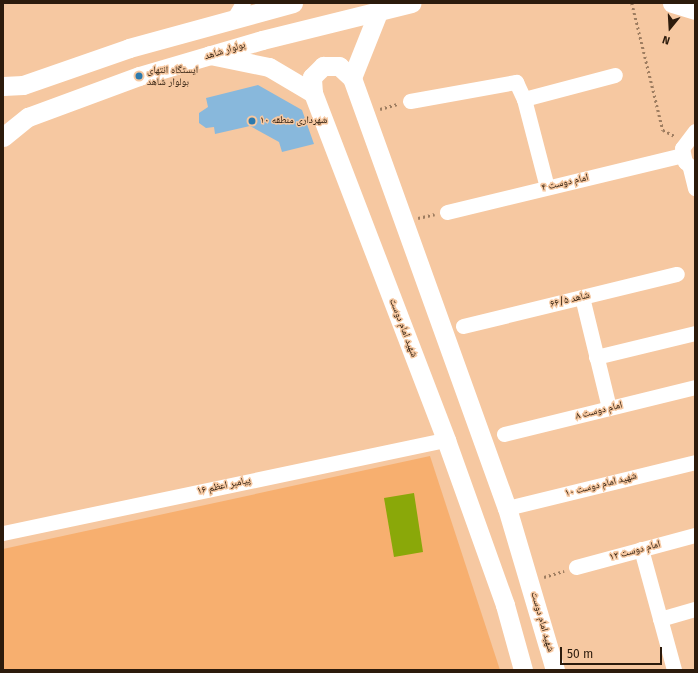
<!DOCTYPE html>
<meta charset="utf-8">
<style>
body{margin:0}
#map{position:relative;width:698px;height:673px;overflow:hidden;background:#f6c8a1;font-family:"Fira Sans","Noto Naskh Arabic",sans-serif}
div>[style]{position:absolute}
.green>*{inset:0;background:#f7af6f}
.water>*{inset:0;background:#8aa809}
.building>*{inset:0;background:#88b8dc}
.path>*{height:2.5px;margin-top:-1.25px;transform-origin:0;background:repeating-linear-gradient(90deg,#9e7d60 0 2px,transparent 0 5px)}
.minor>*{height:15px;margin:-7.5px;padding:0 7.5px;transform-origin:7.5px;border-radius:7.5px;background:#fff}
.major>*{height:19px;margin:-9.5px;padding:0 9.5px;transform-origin:9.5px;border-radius:9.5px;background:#fff}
.dots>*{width:11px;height:11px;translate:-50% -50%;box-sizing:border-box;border:2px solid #f6c8a1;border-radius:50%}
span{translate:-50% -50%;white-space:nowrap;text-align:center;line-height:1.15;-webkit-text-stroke:3px #f6c8a1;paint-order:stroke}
.street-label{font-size:10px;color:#2c1b0c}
.poi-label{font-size:10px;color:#2c1b0c}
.left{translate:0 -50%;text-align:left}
.frame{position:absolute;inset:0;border:4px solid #2c1b0c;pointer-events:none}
.north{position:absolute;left:650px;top:8px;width:40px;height:40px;-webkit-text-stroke:3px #f6c8a1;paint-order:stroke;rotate:198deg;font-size:11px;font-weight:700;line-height:16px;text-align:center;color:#2c1b0c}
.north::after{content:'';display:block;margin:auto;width:14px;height:18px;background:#2c1b0c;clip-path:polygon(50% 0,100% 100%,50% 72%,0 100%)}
.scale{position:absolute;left:560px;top:647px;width:102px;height:18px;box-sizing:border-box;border:2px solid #2c1b0c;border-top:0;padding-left:5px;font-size:12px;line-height:14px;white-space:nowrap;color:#2c1b0c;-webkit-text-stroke:3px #f6c8a1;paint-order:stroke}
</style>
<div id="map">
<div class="green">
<div style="clip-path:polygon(430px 456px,500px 670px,3px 670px,3px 549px)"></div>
</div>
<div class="water">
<div style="clip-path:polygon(414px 493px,423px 552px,394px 557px,384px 498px)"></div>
</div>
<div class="building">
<div style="clip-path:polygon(258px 85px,302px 110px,314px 144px,282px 152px,279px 142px,250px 126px,215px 134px,214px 127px,206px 128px,199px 123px,199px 113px,208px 107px,206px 98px)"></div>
</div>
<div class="path">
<div style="left:632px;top:3px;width:131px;rotate:76.3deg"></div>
<div style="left:663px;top:130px;width:13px;rotate:27deg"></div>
<div style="left:380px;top:109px;width:19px;rotate:-16deg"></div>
<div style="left:418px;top:218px;width:17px;rotate:-13deg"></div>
<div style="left:544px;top:577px;width:21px;rotate:-17deg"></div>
</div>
<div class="minor">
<div style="left:234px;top:18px;width:17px;rotate:-59deg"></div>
<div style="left:524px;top:99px;width:94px;rotate:-14.8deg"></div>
<div style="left:410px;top:101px;width:108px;rotate:-10.2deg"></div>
<div style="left:516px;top:82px;width:19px;rotate:65deg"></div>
<div style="left:524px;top:99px;width:91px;rotate:75.4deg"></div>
<div style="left:695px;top:131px;width:21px;rotate:127deg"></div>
<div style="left:682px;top:148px;width:14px;rotate:78deg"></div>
<div style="left:685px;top:162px;width:13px;rotate:39deg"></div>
<div style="left:690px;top:168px;width:21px;rotate:76deg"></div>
<div style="left:447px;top:212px;width:242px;rotate:-13.6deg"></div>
<div style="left:582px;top:297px;width:114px;rotate:76.3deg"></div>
<div style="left:463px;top:326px;width:220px;rotate:-13.7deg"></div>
<div style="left:596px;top:357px;width:102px;rotate:-13.6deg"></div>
<div style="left:504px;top:434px;width:197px;rotate:-13.8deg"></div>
<div style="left:507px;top:508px;width:194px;rotate:-13.7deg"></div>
<div style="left:3px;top:533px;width:453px;rotate:-11.9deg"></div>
<div style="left:641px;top:549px;width:125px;rotate:74.7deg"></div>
<div style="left:576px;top:567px;width:123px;rotate:-15.1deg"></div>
<div style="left:660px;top:619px;width:36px;rotate:-16deg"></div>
</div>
<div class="major">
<div style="left:672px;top:3px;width:24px;rotate:17deg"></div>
<div style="left:379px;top:10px;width:73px;rotate:111.7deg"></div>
<div style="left:352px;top:78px;width:457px;rotate:70.2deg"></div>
<div style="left:507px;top:508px;width:169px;rotate:73.5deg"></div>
<div style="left:210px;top:55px;width:60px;rotate:11.5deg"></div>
<div style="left:269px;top:67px;width:51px;rotate:30.6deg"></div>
<div style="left:313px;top:93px;width:372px;rotate:69deg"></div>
<div style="left:446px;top:440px;width:175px;rotate:70.3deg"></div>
<div style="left:505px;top:605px;width:67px;rotate:74.5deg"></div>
<div style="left:3px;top:86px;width:20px;rotate:-3deg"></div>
<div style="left:23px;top:85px;width:112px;rotate:-19.2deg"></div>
<div style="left:129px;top:48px;width:170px;rotate:-15.3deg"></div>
<div style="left:313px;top:93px;width:16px;rotate:-94deg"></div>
<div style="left:312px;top:77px;width:16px;rotate:-45deg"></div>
<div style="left:323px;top:66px;width:16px"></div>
<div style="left:339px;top:66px;width:18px;rotate:43deg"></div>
<div style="left:3px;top:137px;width:32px;rotate:-39deg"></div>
<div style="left:28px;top:117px;width:118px;rotate:-20.3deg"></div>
<div style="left:139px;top:76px;width:128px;rotate:-16.3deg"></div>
<div style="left:262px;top:40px;width:154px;rotate:-13.9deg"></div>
</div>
<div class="dots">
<div style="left:139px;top:76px;background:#2d7aad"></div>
<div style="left:252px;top:121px;background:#2d7aad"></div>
</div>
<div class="street-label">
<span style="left:225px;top:51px;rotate:-17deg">بولوار شاهد</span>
<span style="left:565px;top:183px;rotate:-13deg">امام دوست ۴</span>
<span style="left:570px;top:300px;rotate:-14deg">شاهد ۶۶/۵</span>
<span style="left:403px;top:328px;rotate:69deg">شهید امام دوست</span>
<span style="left:599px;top:411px;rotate:-14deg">امام دوست ۸</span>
<span style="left:601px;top:485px;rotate:-14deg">شهید امام دوست ۱۰</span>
<span style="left:224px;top:486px;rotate:-12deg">پیامبر اعظم ۱۶</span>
<span style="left:635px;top:551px;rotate:-15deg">امام دوست ۱۲</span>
<span style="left:542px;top:622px;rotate:74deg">شهید امام دوست</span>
</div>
<div class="poi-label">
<span class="left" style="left:147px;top:76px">ایستگاه انتهای<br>بولوار شاهد</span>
<span class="left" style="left:260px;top:121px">شهرداری منطقه ۱۰</span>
</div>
<div class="frame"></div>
<div class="north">N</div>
<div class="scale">50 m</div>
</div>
